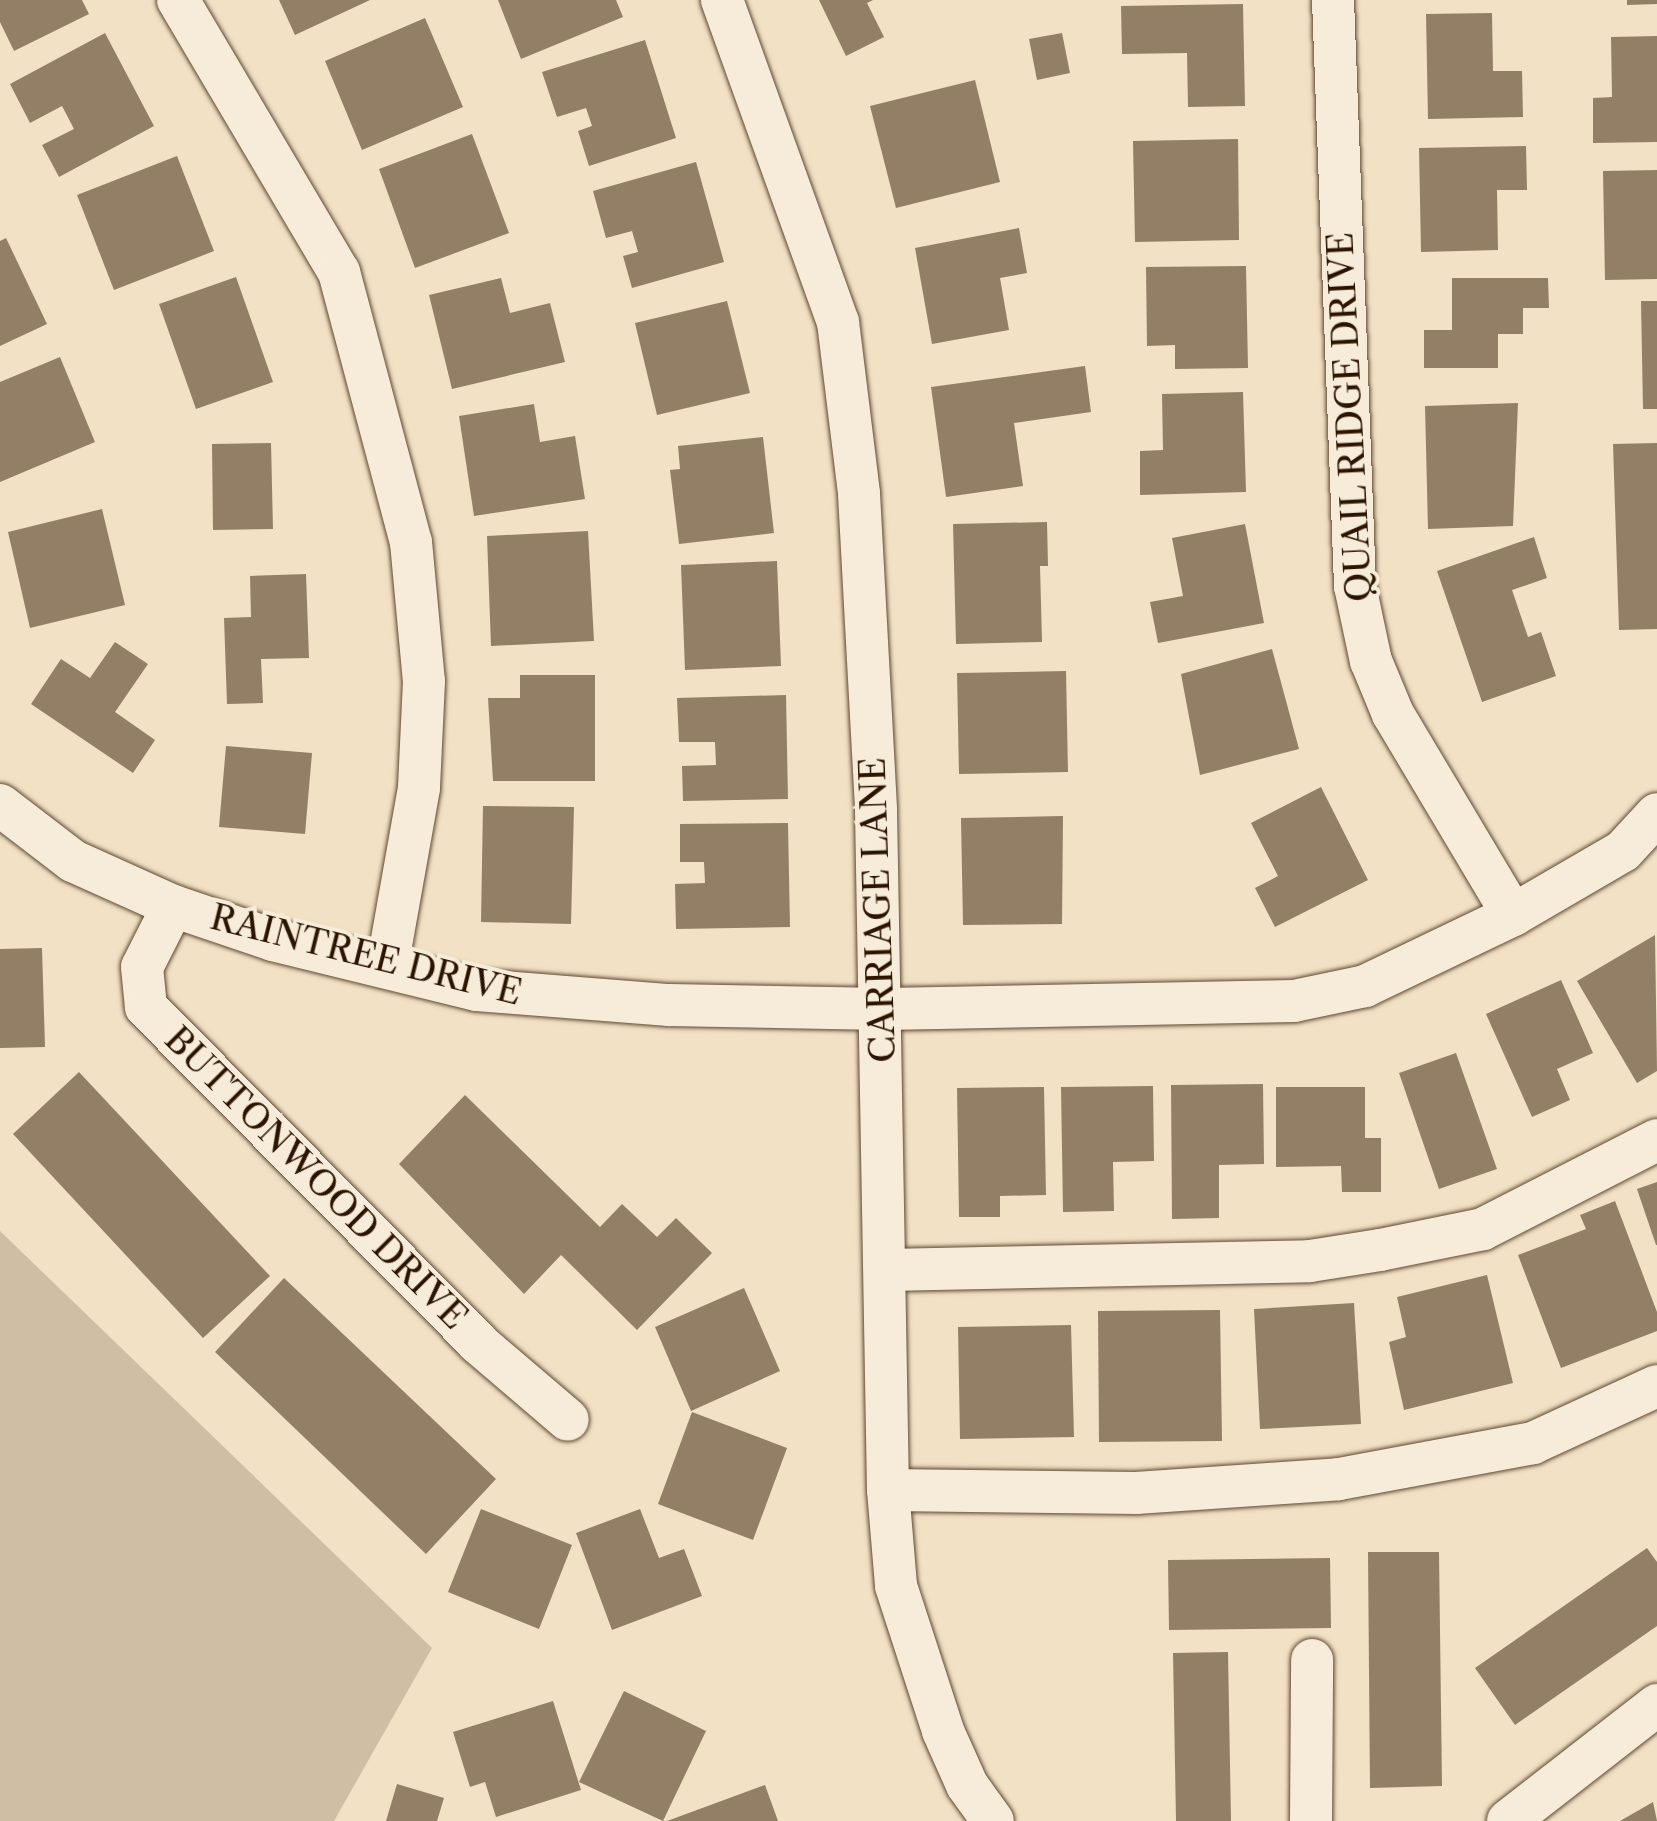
<!DOCTYPE html>
<style>
body{margin:0}
#map{position:relative;width:1657px;height:1821px;overflow:hidden;background:#f2e1c5;font-family:"Libre Caslon Text",serif}
div>[style]{position:absolute}
.green>*{inset:0;background:#d0bea4}
.building>*{inset:0;background:#937f66}
.roads{filter:drop-shadow(0 0 2px #5e4831) drop-shadow(0 0 2px #5e4831)}
.minor>*{height:42px;margin:-21px;padding:0 21px;transform-origin:21px;border-radius:21px;background:#f7ecd9}
span{translate:-50% -50%;white-space:nowrap;text-align:center;line-height:1.15;-webkit-text-stroke:8px #f7ecd9;paint-order:stroke}
.street-label{font-size:35px;color:#2c1500}
</style>
<div id="map">
<div class="green">
<div style="clip-path:polygon(0 1231px,432px 1648px,334px 1821px,0 1821px)"></div>
</div>
<div class="building">
<div style="clip-path:polygon(0 0,82px 0,89px 14px,14px 51px,0 22px)"></div>
<div style="clip-path:polygon(279px 0,370px 0,295px 35px)"></div>
<div style="clip-path:polygon(498px 0,616px 0,623px 17px,521px 59px)"></div>
<div style="clip-path:polygon(819px 0,873px 0,867px 3px,884px 37px,846px 56px)"></div>
<div style="clip-path:polygon(1627px 0,1657px 0,1657px 4px,1627px 5px)"></div>
<div style="clip-path:polygon(1243px 4px,1245px 106px,1188px 107px,1187px 53px,1122px 54px,1121px 6px)"></div>
<div style="clip-path:polygon(1492px 13px,1493px 71px,1522px 71px,1523px 117px,1428px 119px,1426px 14px)"></div>
<div style="clip-path:polygon(425px 18px,463px 107px,362px 150px,325px 61px)"></div>
<div style="clip-path:polygon(105px 33px,154px 126px,59px 177px,42px 145px,74px 129px,62px 106px,30px 123px,10px 84px)"></div>
<div style="clip-path:polygon(1062px 33px,1070px 73px,1037px 80px,1029px 39px)"></div>
<div style="clip-path:polygon(1657px 36px,1657px 142px,1593px 143px,1593px 98px,1612px 97px,1611px 37px)"></div>
<div style="clip-path:polygon(645px 40px,676px 138px,589px 166px,578px 131px,592px 126px,586px 108px,557px 117px,542px 72px)"></div>
<div style="clip-path:polygon(975px 80px,1000px 182px,896px 208px,870px 106px)"></div>
<div style="clip-path:polygon(472px 134px,509px 233px,415px 268px,379px 169px)"></div>
<div style="clip-path:polygon(1238px 139px,1239px 240px,1135px 242px,1133px 141px)"></div>
<div style="clip-path:polygon(1526px 146px,1527px 190px,1497px 190px,1498px 250px,1421px 252px,1419px 148px)"></div>
<div style="clip-path:polygon(177px 156px,214px 251px,114px 290px,77px 195px)"></div>
<div style="clip-path:polygon(696px 162px,724px 262px,632px 288px,623px 256px,638px 252px,632px 231px,606px 238px,593px 191px)"></div>
<div style="clip-path:polygon(1657px 170px,1657px 279px,1605px 280px,1603px 171px)"></div>
<div style="clip-path:polygon(1019px 228px,1027px 273px,1000px 278px,1009px 330px,932px 344px,915px 248px)"></div>
<div style="clip-path:polygon(6px 238px,47px 324px,0 346px,0 241px)"></div>
<div style="clip-path:polygon(1246px 266px,1248px 368px,1175px 369px,1175px 345px,1147px 346px,1146px 267px)"></div>
<div style="clip-path:polygon(236px 277px,273px 382px,196px 409px,159px 304px)"></div>
<div style="clip-path:polygon(501px 278px,510px 313px,550px 303px,565px 362px,452px 389px,429px 295px)"></div>
<div style="clip-path:polygon(1452px 278px,1548px 278px,1549px 308px,1523px 308px,1523px 334px,1498px 334px,1498px 368px,1424px 368px,1424px 330px,1452px 330px)"></div>
<div style="clip-path:polygon(727px 301px,750px 393px,657px 415px,635px 323px)"></div>
<div style="clip-path:polygon(1641px 301px,1657px 301px,1657px 409px,1643px 409px)"></div>
<div style="clip-path:polygon(60px 357px,95px 442px,0 482px,0 382px)"></div>
<div style="clip-path:polygon(1085px 366px,1091px 412px,1014px 423px,1023px 486px,946px 497px,931px 387px)"></div>
<div style="clip-path:polygon(1243px 392px,1246px 492px,1140px 495px,1140px 451px,1163px 450px,1162px 394px)"></div>
<div style="clip-path:polygon(1518px 403px,1513px 526px,1428px 529px,1425px 406px)"></div>
<div style="clip-path:polygon(534px 404px,540px 442px,575px 436px,585px 499px,474px 516px,459px 416px)"></div>
<div style="clip-path:polygon(763px 437px,774px 533px,679px 544px,670px 470px,680px 469px,678px 446px)"></div>
<div style="clip-path:polygon(271px 443px,273px 529px,213px 530px,212px 444px)"></div>
<div style="clip-path:polygon(1657px 443px,1657px 629px,1619px 630px,1613px 444px)"></div>
<div style="clip-path:polygon(102px 509px,125px 605px,30px 628px,8px 532px)"></div>
<div style="clip-path:polygon(1047px 522px,1048px 566px,1040px 566px,1042px 642px,956px 644px,953px 524px)"></div>
<div style="clip-path:polygon(1245px 524px,1264px 623px,1158px 643px,1150px 602px,1183px 596px,1172px 538px)"></div>
<div style="clip-path:polygon(588px 531px,594px 641px,491px 646px,487px 536px)"></div>
<div style="clip-path:polygon(1534px 537px,1547px 578px,1512px 590px,1528px 637px,1541px 632px,1556px 676px,1482px 702px,1437px 571px)"></div>
<div style="clip-path:polygon(777px 561px,781px 666px,685px 670px,681px 565px)"></div>
<div style="clip-path:polygon(306px 574px,309px 658px,261px 659px,263px 703px,227px 704px,224px 618px,251px 617px,250px 576px)"></div>
<div style="clip-path:polygon(115px 642px,148px 664px,115px 712px,155px 740px,133px 773px,31px 704px,61px 659px,90px 678px)"></div>
<div style="clip-path:polygon(1272px 649px,1299px 749px,1200px 775px,1181px 674px)"></div>
<div style="clip-path:polygon(1066px 671px,1068px 772px,959px 774px,957px 673px)"></div>
<div style="clip-path:polygon(520px 675px,595px 675px,595px 781px,493px 781px,488px 698px,520px 698px)"></div>
<div style="clip-path:polygon(786px 695px,788px 799px,683px 801px,682px 766px,716px 765px,715px 742px,679px 742px,677px 698px)"></div>
<div style="clip-path:polygon(226px 746px,312px 753px,305px 834px,219px 827px)"></div>
<div style="clip-path:polygon(1321px 787px,1368px 880px,1275px 927px,1255px 888px,1278px 876px,1251px 823px)"></div>
<div style="clip-path:polygon(483px 806px,574px 807px,571px 924px,481px 922px)"></div>
<div style="clip-path:polygon(1063px 816px,1062px 924px,963px 925px,961px 818px)"></div>
<div style="clip-path:polygon(788px 823px,790px 927px,676px 929px,675px 884px,705px 883px,704px 862px,680px 862px,680px 824px)"></div>
<div style="clip-path:polygon(1655px 935px,1657px 1071px,1637px 1083px,1577px 981px)"></div>
<div style="clip-path:polygon(42px 948px,45px 1047px,0 1048px,0 949px)"></div>
<div style="clip-path:polygon(1561px 980px,1593px 1053px,1557px 1069px,1570px 1100px,1532px 1117px,1486px 1014px)"></div>
<div style="clip-path:polygon(1456px 1053px,1497px 1169px,1439px 1189px,1399px 1073px)"></div>
<div style="clip-path:polygon(79px 1072px,270px 1276px,203px 1338px,13px 1134px)"></div>
<div style="clip-path:polygon(1263px 1084px,1264px 1164px,1219px 1165px,1219px 1218px,1172px 1219px,1171px 1085px)"></div>
<div style="clip-path:polygon(1153px 1086px,1154px 1161px,1113px 1162px,1114px 1211px,1063px 1212px,1061px 1087px)"></div>
<div style="clip-path:polygon(1044px 1087px,1046px 1195px,1000px 1196px,1000px 1217px,959px 1217px,957px 1088px)"></div>
<div style="clip-path:polygon(1276px 1087px,1365px 1087px,1365px 1138px,1381px 1138px,1381px 1192px,1342px 1192px,1341px 1166px,1276px 1167px)"></div>
<div style="clip-path:polygon(465px 1095px,600px 1227px,622px 1204px,657px 1237px,676px 1218px,712px 1253px,637px 1330px,561px 1255px,524px 1294px,399px 1164px)"></div>
<div style="clip-path:polygon(1657px 1182px,1657px 1245px,1656px 1245px,1637px 1189px)"></div>
<div style="clip-path:polygon(1615px 1201px,1657px 1312px,1657px 1331px,1561px 1368px,1518px 1255px,1586px 1229px,1580px 1215px)"></div>
<div style="clip-path:polygon(1487px 1275px,1513px 1383px,1404px 1410px,1389px 1342px,1406px 1337px,1397px 1297px)"></div>
<div style="clip-path:polygon(284px 1278px,496px 1479px,426px 1554px,215px 1352px)"></div>
<div style="clip-path:polygon(744px 1288px,780px 1371px,691px 1411px,655px 1327px)"></div>
<div style="clip-path:polygon(1354px 1303px,1361px 1424px,1260px 1429px,1254px 1309px)"></div>
<div style="clip-path:polygon(1220px 1310px,1222px 1441px,1099px 1442px,1098px 1311px)"></div>
<div style="clip-path:polygon(1071px 1325px,1074px 1437px,960px 1439px,958px 1327px)"></div>
<div style="clip-path:polygon(692px 1412px,787px 1448px,753px 1540px,658px 1504px)"></div>
<div style="clip-path:polygon(481px 1509px,572px 1545px,539px 1629px,448px 1592px)"></div>
<div style="clip-path:polygon(640px 1509px,659px 1558px,684px 1549px,702px 1596px,612px 1630px,576px 1533px)"></div>
<div style="clip-path:polygon(1647px 1548px,1657px 1562px,1657px 1626px,1515px 1725px,1475px 1668px)"></div>
<div style="clip-path:polygon(1368px 1552px,1439px 1552px,1442px 1786px,1370px 1788px)"></div>
<div style="clip-path:polygon(1330px 1558px,1331px 1628px,1169px 1630px,1168px 1560px)"></div>
<div style="clip-path:polygon(1228px 1652px,1231px 1821px,1176px 1821px,1173px 1653px)"></div>
<div style="clip-path:polygon(624px 1691px,706px 1731px,663px 1821px,579px 1782px)"></div>
<div style="clip-path:polygon(553px 1701px,581px 1790px,496px 1817px,485px 1782px,470px 1787px,453px 1732px)"></div>
<div style="clip-path:polygon(397px 1784px,444px 1798px,437px 1821px,386px 1821px)"></div>
<div style="clip-path:polygon(765px 1785px,778px 1821px,667px 1821px)"></div>
<div style="clip-path:polygon(1653px 1802px,1657px 1821px,1620px 1821px)"></div>
</div>
<div class="roads">
<div class="minor">
<div style="left:178px;top:0;width:316px;rotate:59.4deg"></div>
<div style="left:339px;top:272px;width:279px;rotate:75.1deg"></div>
<div style="left:411px;top:542px;width:140px;rotate:84.7deg"></div>
<div style="left:424px;top:681px;width:107px;rotate:92.7deg"></div>
<div style="left:419px;top:788px;width:182px;rotate:100.1deg"></div>
<div style="left:722px;top:0;width:342px;rotate:70.2deg"></div>
<div style="left:838px;top:322px;width:173px;rotate:83deg"></div>
<div style="left:859px;top:494px;width:316px;rotate:86.9deg"></div>
<div style="left:876px;top:810px;width:680px;rotate:88.99deg"></div>
<div style="left:888px;top:1490px;width:96px;rotate:85.2deg"></div>
<div style="left:896px;top:1586px;width:152px;rotate:72deg"></div>
<div style="left:943px;top:1731px;width:59px;rotate:66deg"></div>
<div style="left:967px;top:1785px;width:44px;rotate:54.2deg"></div>
<div style="left:1333px;top:0;width:586px;rotate:87.85deg"></div>
<div style="left:1355px;top:586px;width:77px;rotate:78deg"></div>
<div style="left:1371px;top:661px;width:57px;rotate:67.5deg"></div>
<div style="left:1393px;top:714px;width:234px;rotate:59.2deg"></div>
<div style="left:0;top:805px;width:92px;rotate:37.5deg"></div>
<div style="left:73px;top:861px;width:110px;rotate:24.2deg"></div>
<div style="left:173px;top:906px;width:106px;rotate:18.8deg"></div>
<div style="left:273px;top:940px;width:210px;rotate:13.8deg"></div>
<div style="left:477px;top:990px;width:193px;rotate:4.5deg"></div>
<div style="left:669px;top:1005px;width:214px;rotate:1.1deg"></div>
<div style="left:883px;top:1009px;width:411px;rotate:-1.1deg"></div>
<div style="left:1294px;top:1001px;width:73px;rotate:-11.9deg"></div>
<div style="left:1365px;top:986px;width:164px;rotate:-25.6deg"></div>
<div style="left:1513px;top:915px;width:127px;rotate:-30.2deg"></div>
<div style="left:1623px;top:851px;width:50px;rotate:-47.4deg"></div>
<div style="left:173px;top:906px;width:68px;rotate:116.9deg"></div>
<div style="left:142px;top:967px;width:40px;rotate:84.3deg"></div>
<div style="left:146px;top:1007px;width:472px;rotate:45.3deg"></div>
<div style="left:478px;top:1343px;width:118px;rotate:40.5deg"></div>
<div style="left:887px;top:1270px;width:423px;rotate:-1.2deg"></div>
<div style="left:1310px;top:1261px;width:71px;rotate:-8.9deg"></div>
<div style="left:1380px;top:1250px;width:105px;rotate:-11.5deg"></div>
<div style="left:1483px;top:1229px;width:195px;rotate:-27.1deg"></div>
<div style="left:888px;top:1490px;width:248px;rotate:0.7deg"></div>
<div style="left:1136px;top:1493px;width:203px;rotate:-3.9deg"></div>
<div style="left:1339px;top:1479px;width:197px;rotate:-10.5deg"></div>
<div style="left:1533px;top:1443px;width:136px;rotate:-24.7deg"></div>
<div style="left:1311px;top:1821px;width:161px;rotate:-89.6deg"></div>
<div style="left:1508px;top:1821px;width:189px;rotate:-37.9deg"></div>
</div>
</div>
<div class="street-label">
<span style="left:1350px;top:417px;rotate:-93deg">QUAIL RIDGE DRIVE</span>
<span style="left:878px;top:910px;rotate:-92deg">CARRIAGE LANE</span>
<span style="left:366px;top:955px;rotate:14deg">RAINTREE DRIVE</span>
<span style="left:316px;top:1178px;rotate:45deg">BUTTONWOOD DRIVE</span>
</div>
</div>
